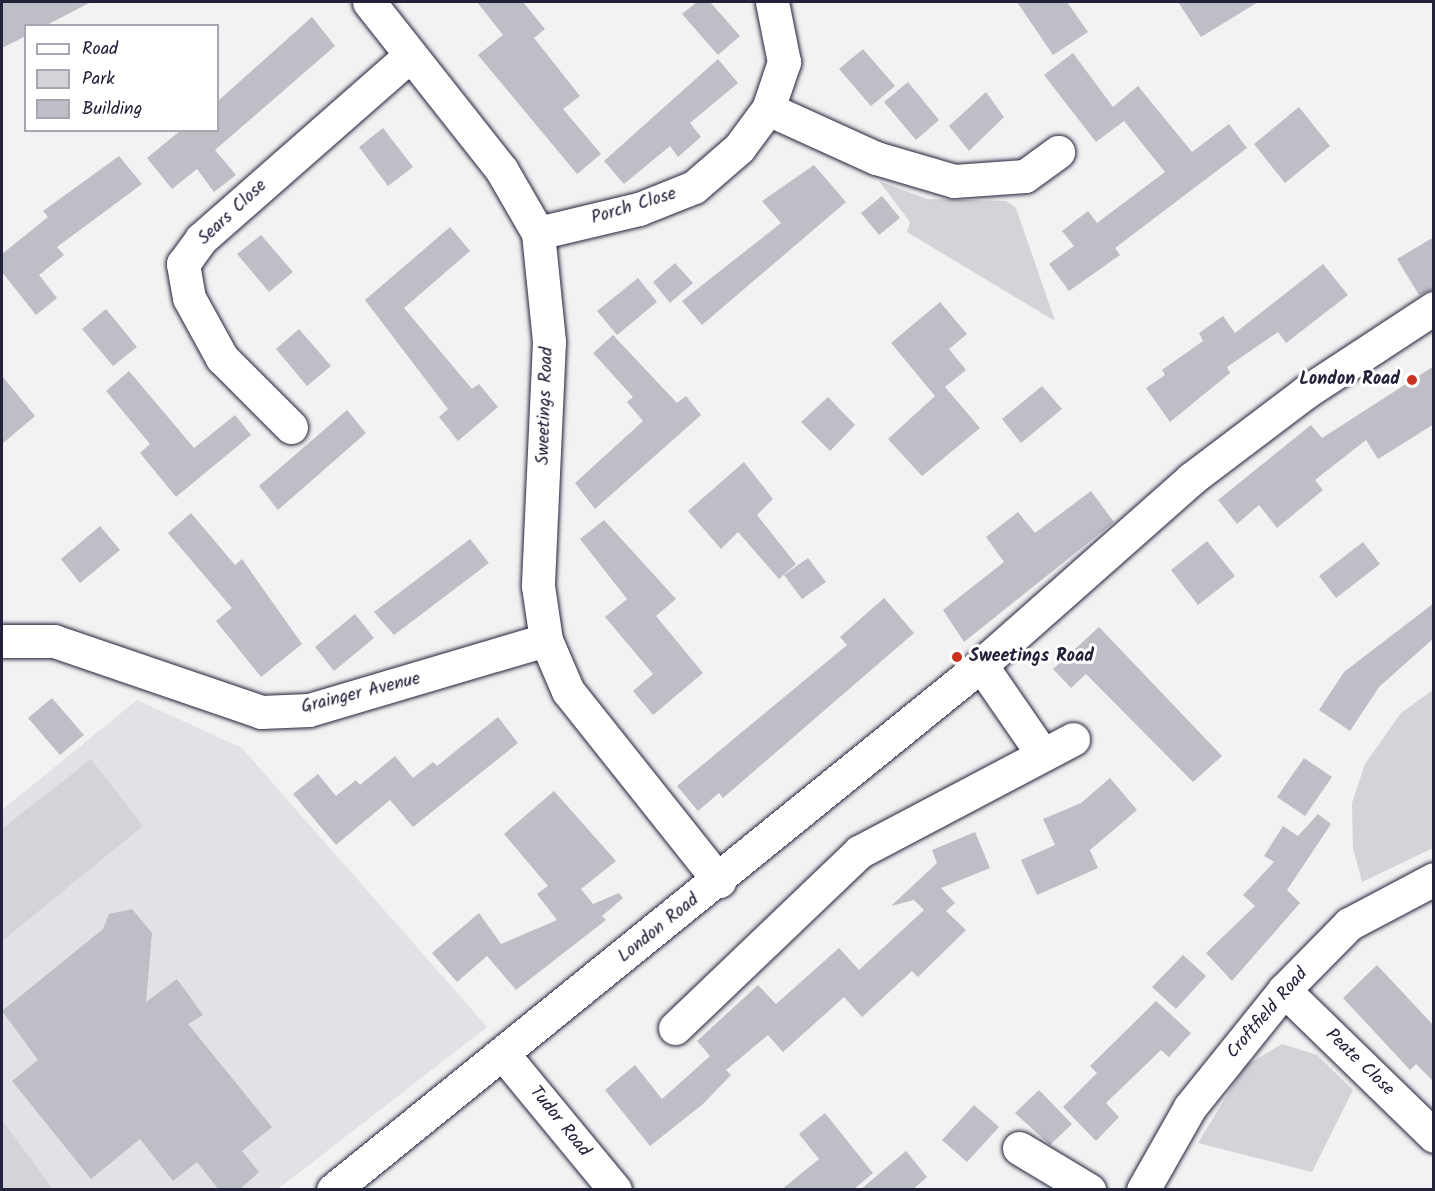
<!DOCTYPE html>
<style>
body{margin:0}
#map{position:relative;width:1435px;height:1191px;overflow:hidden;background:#f2f2f3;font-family:Kalam,sans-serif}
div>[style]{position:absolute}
.built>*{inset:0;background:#e2e2e6}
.green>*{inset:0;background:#d3d3d8}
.building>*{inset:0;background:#bebec6}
.roads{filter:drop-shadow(0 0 2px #22223b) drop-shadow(0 0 2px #22223b)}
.minor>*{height:33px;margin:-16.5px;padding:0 16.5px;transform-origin:16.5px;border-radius:16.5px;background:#fff}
.dots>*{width:16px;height:16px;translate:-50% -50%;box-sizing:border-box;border:3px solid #fff;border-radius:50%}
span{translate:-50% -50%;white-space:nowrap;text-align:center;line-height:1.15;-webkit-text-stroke:6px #fff;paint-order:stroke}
.street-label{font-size:18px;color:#22223b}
.poi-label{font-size:18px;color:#22223b;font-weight:700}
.right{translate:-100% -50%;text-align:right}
.left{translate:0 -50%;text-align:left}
.frame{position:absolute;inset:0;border:3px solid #22223b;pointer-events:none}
.legend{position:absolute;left:24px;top:24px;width:195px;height:108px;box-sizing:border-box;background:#fff;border:2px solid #a7a7b1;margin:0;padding:8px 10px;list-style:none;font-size:18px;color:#22223b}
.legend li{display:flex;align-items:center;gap:12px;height:30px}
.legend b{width:30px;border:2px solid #a7a7b1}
</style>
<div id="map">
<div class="built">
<div style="clip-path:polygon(137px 700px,242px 748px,487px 1027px,278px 1189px,2px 1190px,2px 810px)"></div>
</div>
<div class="green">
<div style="clip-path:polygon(879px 181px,927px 199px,1006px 201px,1016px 208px,1055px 321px,907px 232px,910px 222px)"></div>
<div style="clip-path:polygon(1433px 690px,1433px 848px,1362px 882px,1353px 848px,1352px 803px,1365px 764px,1401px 713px)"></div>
<div style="clip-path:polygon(91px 759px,143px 826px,2px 941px,2px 829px)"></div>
<div style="clip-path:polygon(1282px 1044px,1317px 1055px,1353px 1090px,1312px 1172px,1198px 1143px,1245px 1066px)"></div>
<div style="clip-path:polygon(2px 1120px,53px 1189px,2px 1189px)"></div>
</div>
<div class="building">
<div style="clip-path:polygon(2px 2px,91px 2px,45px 26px,26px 26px,26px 36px,2px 48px)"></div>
<div style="clip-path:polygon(477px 2px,523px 2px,545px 29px,534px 38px,580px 96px,563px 109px,601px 154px,577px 174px,478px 55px,503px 35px)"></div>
<div style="clip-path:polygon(697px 2px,710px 2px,740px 36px,718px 55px,682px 14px)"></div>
<div style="clip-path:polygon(1017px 2px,1067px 2px,1088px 32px,1053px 55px)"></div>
<div style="clip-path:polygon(1178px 2px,1258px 2px,1201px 37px)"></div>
<div style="clip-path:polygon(312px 17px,335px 46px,215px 150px,236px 175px,214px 192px,197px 169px,172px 189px,147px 158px,181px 130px,218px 130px,218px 101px)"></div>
<div style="clip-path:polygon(863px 49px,895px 86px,871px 106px,839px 69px)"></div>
<div style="clip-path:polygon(1073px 53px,1113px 107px,1138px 86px,1192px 152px,1229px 124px,1247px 148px,1115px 248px,1120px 255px,1069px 291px,1049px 264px,1074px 246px,1062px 231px,1088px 211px,1097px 223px,1165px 172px,1120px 116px,1124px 121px,1096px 142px,1044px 75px)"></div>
<div style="clip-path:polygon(718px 59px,738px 83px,690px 123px,701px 137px,678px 157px,670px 146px,624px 184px,604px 161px)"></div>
<div style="clip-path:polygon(908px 82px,939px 120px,916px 140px,884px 102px)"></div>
<div style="clip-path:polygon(986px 92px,1004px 117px,969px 151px,949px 126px)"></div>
<div style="clip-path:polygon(1299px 107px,1330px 146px,1285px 183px,1254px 144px)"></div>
<div style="clip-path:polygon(383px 128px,413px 167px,388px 186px,359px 147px)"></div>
<div style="clip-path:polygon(119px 156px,142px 184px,57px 247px,64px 255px,39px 275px,57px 298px,36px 315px,2px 272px,2px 254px,48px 217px,43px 211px)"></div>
<div style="clip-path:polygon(814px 165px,846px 202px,702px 325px,682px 301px,781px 223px,762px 201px)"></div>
<div style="clip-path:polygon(882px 196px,900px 218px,879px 235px,861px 213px)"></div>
<div style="clip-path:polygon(450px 227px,470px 251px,404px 308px,472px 389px,479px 384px,498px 407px,458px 441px,439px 417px,448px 409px,365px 300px)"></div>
<div style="clip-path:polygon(261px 235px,293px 272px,269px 292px,237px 254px)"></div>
<div style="clip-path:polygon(1434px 237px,1434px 289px,1419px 295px,1397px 259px)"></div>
<div style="clip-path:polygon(675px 263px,693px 283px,670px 303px,653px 282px)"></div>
<div style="clip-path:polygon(1323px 264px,1348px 295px,1286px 343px,1278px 332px,1227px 367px,1230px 373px,1170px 422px,1146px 388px,1165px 375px,1162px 370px,1203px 341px,1199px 333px,1223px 316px,1235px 333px)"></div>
<div style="clip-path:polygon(638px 278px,657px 302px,617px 335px,597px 311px)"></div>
<div style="clip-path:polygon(940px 302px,967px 334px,949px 349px,966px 370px,945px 387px,980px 428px,922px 476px,888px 439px,935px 396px,891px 343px)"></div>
<div style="clip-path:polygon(106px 309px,137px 347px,113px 366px,82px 329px)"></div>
<div style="clip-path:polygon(299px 329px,331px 366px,307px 386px,276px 349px)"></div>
<div style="clip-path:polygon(613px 335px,677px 403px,686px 396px,701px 415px,595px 509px,575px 483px,643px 421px,627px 402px,633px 397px,593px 353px)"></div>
<div style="clip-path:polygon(1434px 366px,1434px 424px,1378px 459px,1366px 440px,1315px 480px,1323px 490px,1277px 528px,1259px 505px,1237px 524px,1218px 500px,1311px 425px,1322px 438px)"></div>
<div style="clip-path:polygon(129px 371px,194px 448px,235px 415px,251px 435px,176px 497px,140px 453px,150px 444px,106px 391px)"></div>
<div style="clip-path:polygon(2px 376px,35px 416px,2px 444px)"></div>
<div style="clip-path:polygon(1042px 386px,1062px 409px,1021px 443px,1002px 419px)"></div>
<div style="clip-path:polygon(828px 397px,855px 425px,830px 451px,801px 422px)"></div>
<div style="clip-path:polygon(347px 410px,366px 433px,278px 510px,259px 486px)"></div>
<div style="clip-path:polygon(744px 462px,773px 499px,757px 515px,796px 564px,779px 579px,738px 532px,721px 549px,688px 511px)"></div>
<div style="clip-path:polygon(1091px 491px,1114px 522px,964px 642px,943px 610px,1004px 562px,986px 537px,1018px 512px,1035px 533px)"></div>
<div style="clip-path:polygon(191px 513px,235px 565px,242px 559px,302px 644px,261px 677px,216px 621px,232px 608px,168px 533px)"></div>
<div style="clip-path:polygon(604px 520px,676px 599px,656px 616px,703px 673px,653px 715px,633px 691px,653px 674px,605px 617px,627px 599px,580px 539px)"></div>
<div style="clip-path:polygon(100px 526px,120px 550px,80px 583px,61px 559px)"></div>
<div style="clip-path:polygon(470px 539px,489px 563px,394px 635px,374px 612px)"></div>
<div style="clip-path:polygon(1207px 541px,1235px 576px,1198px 605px,1171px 570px)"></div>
<div style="clip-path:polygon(1363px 542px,1380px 564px,1336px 598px,1319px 576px)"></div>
<div style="clip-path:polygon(808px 558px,826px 582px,802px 599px,784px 575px)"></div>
<div style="clip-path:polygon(884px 598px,914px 633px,723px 798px,719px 793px,698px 811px,677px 786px,847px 645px,840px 637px)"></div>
<div style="clip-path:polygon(1434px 603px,1434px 638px,1379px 687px,1350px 731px,1319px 710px,1344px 672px)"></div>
<div style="clip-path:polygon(355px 614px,374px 638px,334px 671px,315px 647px)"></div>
<div style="clip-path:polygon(1099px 627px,1222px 756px,1193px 782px,1086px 674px,1071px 688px,1053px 669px)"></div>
<div style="clip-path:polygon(52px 698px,84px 735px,60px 755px,28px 718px)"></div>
<div style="clip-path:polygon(498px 717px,518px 743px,413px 827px,390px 800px,336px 845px,293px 794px,318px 774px,336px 796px,356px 780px,360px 785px,395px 756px,413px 778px,433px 762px,437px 766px)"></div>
<div style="clip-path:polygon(1304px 758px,1332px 777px,1305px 816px,1277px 797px)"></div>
<div style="clip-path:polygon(1110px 778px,1137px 810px,1090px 850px,1098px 868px,1037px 895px,1021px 860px,1055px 845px,1043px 819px,1081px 803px)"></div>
<div style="clip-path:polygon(554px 791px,616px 861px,581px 889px,593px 904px,619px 893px,623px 898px,602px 916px,606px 920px,516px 990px,487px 956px,457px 982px,432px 953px,479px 913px,501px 944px,557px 920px,537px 894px,548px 886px,504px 834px)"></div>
<div style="clip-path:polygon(1318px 814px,1331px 824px,1287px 890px,1300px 903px,1232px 981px,1206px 953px,1255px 906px,1243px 895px,1274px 862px,1264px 856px,1283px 826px,1298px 836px)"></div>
<div style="clip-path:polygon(975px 832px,990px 868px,941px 888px,955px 903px,946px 911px,966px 930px,918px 977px,912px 971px,862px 1017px,844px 997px,783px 1052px,768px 1035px,726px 1070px,731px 1075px,703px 1104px,650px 1146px,605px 1090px,635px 1065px,662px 1099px,710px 1056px,697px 1041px,758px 985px,776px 1004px,839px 948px,859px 970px,924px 910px,914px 900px,891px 906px,937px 863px,932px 850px)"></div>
<div style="clip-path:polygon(132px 909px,152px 933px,146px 1002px,177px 979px,203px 1015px,188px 1024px,272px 1127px,242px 1151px,259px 1172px,239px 1190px,219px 1190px,197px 1162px,173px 1181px,140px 1139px,91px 1179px,12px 1081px,38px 1060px,2px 1011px,103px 929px,109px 914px)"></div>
<div style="clip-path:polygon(1183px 955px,1206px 976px,1176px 1009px,1152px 987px)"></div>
<div style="clip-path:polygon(1377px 965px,1434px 1026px,1434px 1082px,1416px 1064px,1410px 1070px,1343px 998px)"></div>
<div style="clip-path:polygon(1156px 1001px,1191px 1033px,1169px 1057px,1161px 1050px,1106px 1103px,1119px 1117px,1096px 1141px,1063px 1107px,1097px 1073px,1090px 1066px)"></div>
<div style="clip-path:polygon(1039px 1090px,1072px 1124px,1050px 1145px,1015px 1113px)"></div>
<div style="clip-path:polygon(974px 1105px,999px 1127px,967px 1162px,942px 1140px)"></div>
<div style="clip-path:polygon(825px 1113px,873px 1173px,853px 1190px,781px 1190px,819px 1159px,799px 1134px)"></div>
<div style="clip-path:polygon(906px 1151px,927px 1177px,912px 1190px,860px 1190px)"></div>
</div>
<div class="roads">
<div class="minor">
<div style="left:369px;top:2px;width:213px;rotate:51.7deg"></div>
<div style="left:501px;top:169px;width:74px;rotate:60deg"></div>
<div style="left:538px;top:233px;width:109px;rotate:84.2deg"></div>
<div style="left:549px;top:341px;width:245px;rotate:92.6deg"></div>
<div style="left:538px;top:586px;width:55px;rotate:81.6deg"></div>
<div style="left:546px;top:640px;width:56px;rotate:66.7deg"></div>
<div style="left:568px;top:691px;width:243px;rotate:51.5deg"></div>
<div style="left:768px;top:109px;width:119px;rotate:24.4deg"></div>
<div style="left:876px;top:158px;width:81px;rotate:16.4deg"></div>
<div style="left:954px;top:181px;width:71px;rotate:-4deg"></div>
<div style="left:1025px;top:176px;width:41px;rotate:-36deg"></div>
<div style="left:538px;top:233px;width:104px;rotate:-13.4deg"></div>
<div style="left:639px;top:209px;width:59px;rotate:-21.8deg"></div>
<div style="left:694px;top:187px;width:60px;rotate:-40.9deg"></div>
<div style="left:739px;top:148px;width:49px;rotate:-53.4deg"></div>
<div style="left:768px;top:109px;width:50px;rotate:-71.2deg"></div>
<div style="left:784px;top:62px;width:61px;rotate:-101.3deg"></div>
<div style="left:291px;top:427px;width:98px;rotate:-135deg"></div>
<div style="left:222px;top:358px;width:68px;rotate:-118.8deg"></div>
<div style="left:189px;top:298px;width:35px;rotate:-100deg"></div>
<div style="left:183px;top:264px;width:31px;rotate:-54deg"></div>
<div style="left:201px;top:239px;width:277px;rotate:-41.3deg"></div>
<div style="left:2px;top:641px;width:52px"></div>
<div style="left:54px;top:641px;width:219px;rotate:18.9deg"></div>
<div style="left:261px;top:712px;width:48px;rotate:-2.4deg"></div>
<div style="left:309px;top:710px;width:247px;rotate:-16.5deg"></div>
<div style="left:981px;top:665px;width:106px;rotate:55.4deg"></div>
<div style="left:1284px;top:990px;width:209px;rotate:44.2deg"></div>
<div style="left:675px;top:1028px;width:255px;rotate:-43.7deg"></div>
<div style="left:859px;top:852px;width:242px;rotate:-27.8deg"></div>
<div style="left:503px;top:1054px;width:176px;rotate:50.5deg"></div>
<div style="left:1019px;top:1148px;width:82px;rotate:31deg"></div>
<div style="left:333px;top:1190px;width:834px;rotate:-39.01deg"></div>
<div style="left:981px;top:665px;width:281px;rotate:-41.5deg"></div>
<div style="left:1191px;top:479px;width:144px;rotate:-37.1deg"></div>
<div style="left:1306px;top:392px;width:153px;rotate:-33.3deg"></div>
<div style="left:1143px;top:1190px;width:95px;rotate:-60.5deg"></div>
<div style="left:1190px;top:1107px;width:150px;rotate:-51.2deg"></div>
<div style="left:1284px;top:990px;width:93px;rotate:-45.4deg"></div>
<div style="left:1349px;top:924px;width:96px;rotate:-27.9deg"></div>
</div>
</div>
<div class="dots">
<div style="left:1412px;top:380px;background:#c8321e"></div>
<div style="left:957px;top:657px;background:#c8321e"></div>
</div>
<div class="street-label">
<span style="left:634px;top:207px;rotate:-17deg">Porch Close</span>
<span style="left:233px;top:213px;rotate:-43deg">Sears Close</span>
<span style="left:546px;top:406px;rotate:-88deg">Sweetings Road</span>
<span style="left:361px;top:694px;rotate:-14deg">Grainger Avenue</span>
<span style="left:659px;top:929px;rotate:-39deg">London Road</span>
<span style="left:1268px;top:1014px;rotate:-49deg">Croftfield Road</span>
<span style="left:1359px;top:1063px;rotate:44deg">Peate Close</span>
<span style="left:559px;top:1122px;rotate:51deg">Tudor Road</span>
</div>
<div class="poi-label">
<span class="right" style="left:1400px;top:380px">London Road</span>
<span class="left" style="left:969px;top:657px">Sweetings Road</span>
</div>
<div class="frame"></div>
<ul class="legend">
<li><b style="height:8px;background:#fff"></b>Road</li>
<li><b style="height:16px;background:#d3d3d8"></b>Park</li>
<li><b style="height:16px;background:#bebec6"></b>Building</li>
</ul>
</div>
